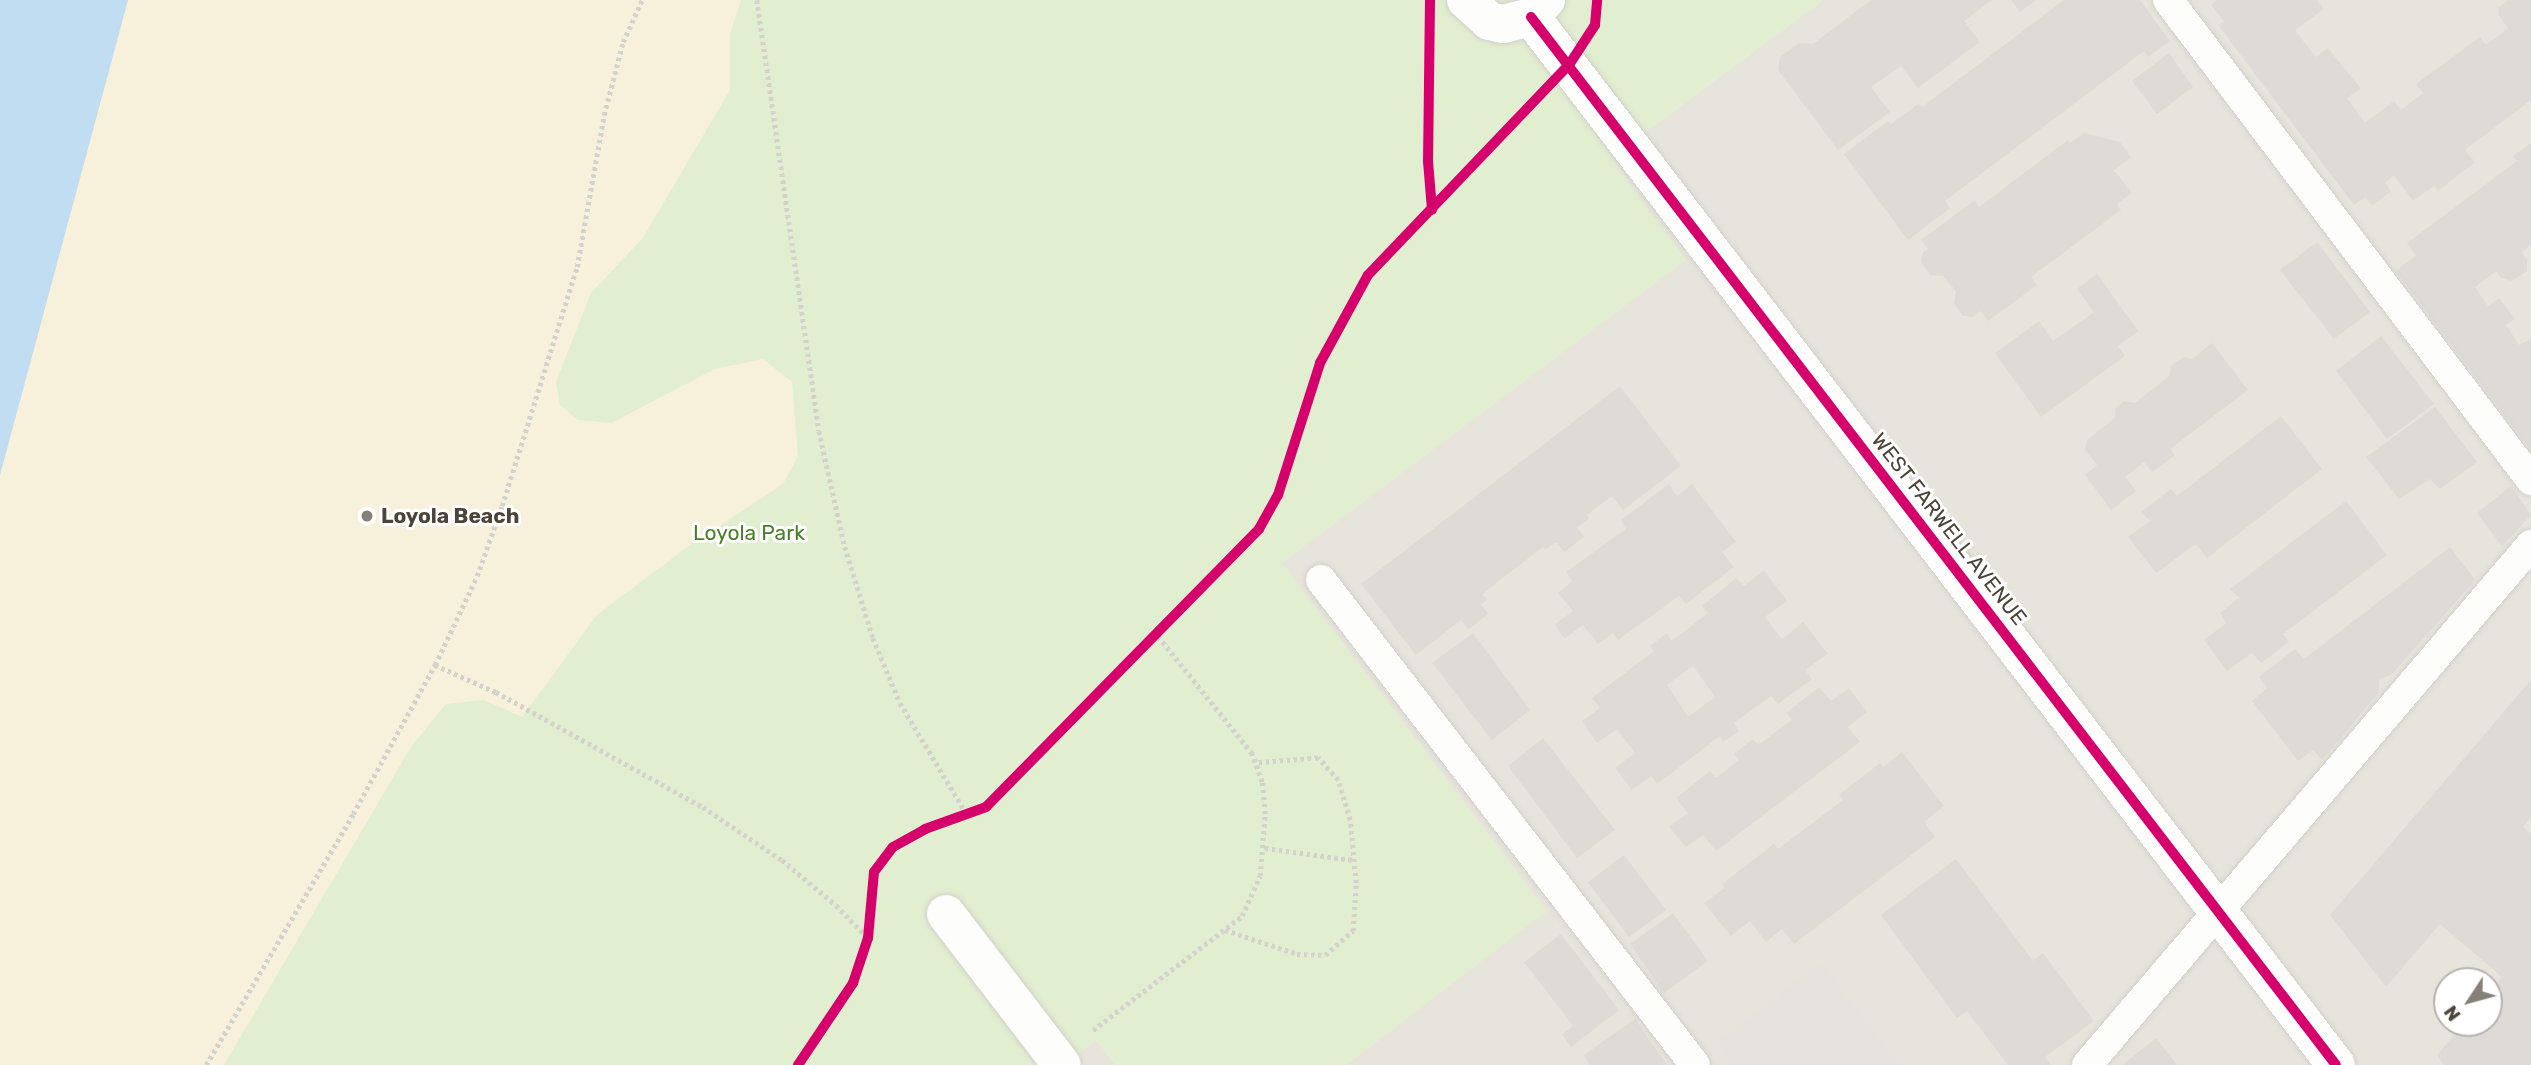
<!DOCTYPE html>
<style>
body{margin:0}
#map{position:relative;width:2531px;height:1065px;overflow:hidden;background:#f4f2ee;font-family:Rubik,sans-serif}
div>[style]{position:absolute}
.residential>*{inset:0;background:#e7e4dc}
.green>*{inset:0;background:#e1eecf}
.sand>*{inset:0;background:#f7f0da}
.parking>*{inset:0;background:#e6e3df}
.water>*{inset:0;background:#c0ddf1}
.building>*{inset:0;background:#dedbd6}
.path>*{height:4.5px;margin-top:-2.25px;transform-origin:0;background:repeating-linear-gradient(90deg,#d3d2cc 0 3.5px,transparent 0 7px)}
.roads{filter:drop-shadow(0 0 2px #d2d0cb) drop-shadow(0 0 2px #d2d0cb)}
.service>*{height:30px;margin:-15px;padding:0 15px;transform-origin:15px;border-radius:15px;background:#fdfdfc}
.minor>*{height:38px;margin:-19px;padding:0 19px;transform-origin:19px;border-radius:19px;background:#fdfdfc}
.cycleway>*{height:10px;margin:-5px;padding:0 5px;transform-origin:5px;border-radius:5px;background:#d6006c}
.dots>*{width:19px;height:19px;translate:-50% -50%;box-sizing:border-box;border:4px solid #fff;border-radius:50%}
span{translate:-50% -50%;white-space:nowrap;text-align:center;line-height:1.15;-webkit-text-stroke:6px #fff;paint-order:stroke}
.poi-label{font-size:21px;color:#4b4439;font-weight:700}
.left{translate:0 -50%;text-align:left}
.street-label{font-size:21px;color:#4b4439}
.park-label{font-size:21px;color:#4a7f2a}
.north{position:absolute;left:2433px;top:967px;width:70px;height:70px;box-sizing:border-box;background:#fff;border:2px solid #b7b4b0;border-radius:50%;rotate:234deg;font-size:19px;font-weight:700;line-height:28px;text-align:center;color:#4b4439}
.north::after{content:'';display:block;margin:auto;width:24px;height:32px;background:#868178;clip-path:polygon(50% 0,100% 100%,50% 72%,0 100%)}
</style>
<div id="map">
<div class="residential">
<div style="clip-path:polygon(evenodd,1823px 0,2531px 0,2531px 1065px,1346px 1065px,1546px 911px,1281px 563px,1685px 260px,1611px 158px,1823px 0,2447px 981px,2489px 981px,2489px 1023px,2447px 1023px,2447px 981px)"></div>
<div style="clip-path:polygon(1096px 1040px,1116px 1065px,1064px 1065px)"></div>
</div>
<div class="green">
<div style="clip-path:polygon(128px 0,1823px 0,1611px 158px,1686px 260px,1282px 563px,1547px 911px,1346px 1065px,1116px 1065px,1096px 1040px,1064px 1065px,0 1065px,0 475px)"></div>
</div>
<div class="sand">
<div style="clip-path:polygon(128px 0,741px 0,730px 34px,730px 90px,643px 238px,591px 293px,556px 382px,560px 405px,578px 420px,611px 423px,715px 369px,763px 359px,792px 382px,798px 456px,783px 484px,685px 549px,597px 615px,522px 717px,484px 700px,446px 704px,411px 747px,224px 1065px,0 1065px,0 475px)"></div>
</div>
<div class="parking">
<div style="clip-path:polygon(1821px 962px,1900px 1065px,1731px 1065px,1716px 1044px)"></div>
</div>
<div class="water">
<div style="clip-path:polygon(0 0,128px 0,0 475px)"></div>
</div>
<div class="building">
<div style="clip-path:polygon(1871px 0,1992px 0,1964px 21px,1980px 42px,1918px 88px,1901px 66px,1871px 87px,1890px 112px,1838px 150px,1778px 70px,1780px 57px,1799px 43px,1813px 44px)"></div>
<div style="clip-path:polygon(2011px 0,2036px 0,2020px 12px)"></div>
<div style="clip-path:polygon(2064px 0,2140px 0,2170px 41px,2148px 57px,2144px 51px,1945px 201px,1950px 208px,1908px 240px,1844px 154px,1888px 121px,1891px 124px,1918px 104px,1922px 107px)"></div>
<div style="clip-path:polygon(2217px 0,2317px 0,2324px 9px,2295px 30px,2316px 57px,2328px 48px,2361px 89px,2347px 98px,2365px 123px,2394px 101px,2401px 110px,2423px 93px,2416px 84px,2480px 37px,2486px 45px,2508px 28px,2498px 14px,2499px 7px,2508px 0,2531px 0,2531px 100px,2465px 150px,2475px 162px,2438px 191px,2434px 186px,2413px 201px,2394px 175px,2385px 183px,2391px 191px,2372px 206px,2365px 197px,2354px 205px,2218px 25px,2224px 21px,2211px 5px)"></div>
<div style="clip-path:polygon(2169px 53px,2193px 87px,2157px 114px,2132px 81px)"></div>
<div style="clip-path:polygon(2084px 133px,2120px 142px,2131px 157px,2114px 170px,2132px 193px,2117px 204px,2121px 210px,2031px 277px,2037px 285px,1988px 321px,1981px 311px,1973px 317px,1963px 316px,1954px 303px,1956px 291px,1943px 276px,1930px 275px,1921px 262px,1923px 252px,1928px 249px,1921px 240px,1975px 200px,1979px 207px,2068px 140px,2070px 143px)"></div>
<div style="clip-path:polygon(2531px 143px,2531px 245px,2522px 252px,2527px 260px,2527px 271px,2512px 281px,2501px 278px,2496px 271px,2475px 287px,2488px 306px,2499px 298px,2515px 319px,2506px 325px,2519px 345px,2531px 339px,2531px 450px,2396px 271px,2416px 255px,2407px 243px,2517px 161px,2513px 156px)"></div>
<div style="clip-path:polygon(2317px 242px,2370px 312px,2334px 339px,2280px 270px)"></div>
<div style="clip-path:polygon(2097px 274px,2138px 331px,2118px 346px,2125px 356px,2041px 417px,1995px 353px,2039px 321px,2053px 341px,2094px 312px,2077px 289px)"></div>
<div style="clip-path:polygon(2381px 336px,2434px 404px,2387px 439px,2336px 371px)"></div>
<div style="clip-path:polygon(2212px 343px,2248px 390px,2170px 449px,2175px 455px,2152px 472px,2144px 462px,2125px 477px,2136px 491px,2111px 510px,2085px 475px,2097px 465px,2085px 450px,2087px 440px,2115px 418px,2115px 409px,2124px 401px,2135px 403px,2170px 375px,2171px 366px,2183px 357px,2192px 359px)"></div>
<div style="clip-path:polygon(1620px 386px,1681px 466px,1623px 510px,1612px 496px,1587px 515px,1589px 519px,1577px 527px,1584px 537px,1564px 552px,1556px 542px,1545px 550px,1543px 547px,1482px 594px,1487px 600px,1481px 604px,1488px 614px,1468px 630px,1461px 620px,1416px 655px,1361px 584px)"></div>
<div style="clip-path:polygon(2435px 407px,2477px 462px,2440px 489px,2430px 479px,2399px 499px,2366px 457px)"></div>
<div style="clip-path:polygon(2281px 416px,2322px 469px,2207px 558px,2196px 544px,2156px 573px,2128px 537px,2150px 521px,2141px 512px,2171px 489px,2177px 496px)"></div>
<div style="clip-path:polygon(1669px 484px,1677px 496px,1692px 484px,1736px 542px,1722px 552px,1734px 567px,1686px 604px,1679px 596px,1618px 640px,1613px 633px,1598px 644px,1583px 625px,1564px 639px,1555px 624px,1573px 611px,1558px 593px,1572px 581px,1566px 572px,1626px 529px,1621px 520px)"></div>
<div style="clip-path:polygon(2511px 486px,2531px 515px,2502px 546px,2477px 513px)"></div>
<div style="clip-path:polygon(2346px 501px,2387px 555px,2283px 634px,2289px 642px,2261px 663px,2252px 653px,2227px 671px,2204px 640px,2226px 623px,2220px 613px,2239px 598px,2230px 589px)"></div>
<div style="clip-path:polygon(2450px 547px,2475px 580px,2391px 675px,2379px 679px,2379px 692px,2322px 760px,2313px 750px,2298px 761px,2252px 701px,2267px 688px,2259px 677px,2295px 649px,2304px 659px)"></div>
<div style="clip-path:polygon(evenodd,1764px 570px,1787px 601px,1765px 617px,1782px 639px,1803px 622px,1828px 654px,1805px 670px,1812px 679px,1778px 704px,1771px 696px,1734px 723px,1739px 731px,1723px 742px,1720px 736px,1657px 784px,1651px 776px,1632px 790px,1615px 768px,1635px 753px,1617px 729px,1597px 743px,1582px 721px,1600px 708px,1592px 698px,1654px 651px,1650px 646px,1667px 633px,1672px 641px,1708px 613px,1702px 606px,1736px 578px,1744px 586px,1764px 570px,1693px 666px,1715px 697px,1688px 717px,1667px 685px,1693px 666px)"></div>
<div style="clip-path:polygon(1473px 633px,1530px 710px,1492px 740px,1432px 663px)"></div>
<div style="clip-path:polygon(2531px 680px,2531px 817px,2523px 827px,2531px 834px,2531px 1065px,2444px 1065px,2437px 1055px,2464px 1023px,2489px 1023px,2489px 993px,2502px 977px,2440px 924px,2386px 987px,2330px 915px)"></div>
<div style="clip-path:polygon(1819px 687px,1831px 701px,1849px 688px,1867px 712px,1848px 727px,1860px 742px,1716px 851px,1703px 835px,1686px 847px,1669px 827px,1688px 813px,1676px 798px,1710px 771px,1716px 778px,1739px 760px,1734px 754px,1753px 739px,1758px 745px,1792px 720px,1786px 713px)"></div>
<div style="clip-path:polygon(1543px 738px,1615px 830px,1577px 858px,1508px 766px)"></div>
<div style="clip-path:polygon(1902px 752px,1944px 806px,1924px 822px,1935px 837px,1794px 944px,1782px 929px,1766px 942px,1750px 921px,1731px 936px,1704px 903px,1725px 888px,1722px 884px,1774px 844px,1778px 849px,1843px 800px,1839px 795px,1880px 763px,1883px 767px)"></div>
<div style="clip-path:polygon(1624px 855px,1666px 910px,1629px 937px,1588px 882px)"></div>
<div style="clip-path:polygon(1956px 859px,2033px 961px,2043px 953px,2094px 1021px,2045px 1057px,2051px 1065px,2008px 1065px,1967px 1011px,1957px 1018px,1881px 915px)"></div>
<div style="clip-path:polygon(1673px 913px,1708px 961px,1664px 993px,1630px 944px)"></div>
<div style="clip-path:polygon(1561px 934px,1619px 1010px,1571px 1047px,1562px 1034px,1573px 1026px,1524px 962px)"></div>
<div style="clip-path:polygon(1635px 1019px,1667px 1065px,1590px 1065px,1584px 1055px)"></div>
<div style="clip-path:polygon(2156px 1038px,2177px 1065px,2122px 1065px)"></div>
</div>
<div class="path">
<div style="left:757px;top:0;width:435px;rotate:81.8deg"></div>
<div style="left:819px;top:431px;width:119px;rotate:77.4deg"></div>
<div style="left:845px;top:547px;width:95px;rotate:72.9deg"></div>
<div style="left:873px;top:638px;width:70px;rotate:67.4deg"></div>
<div style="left:900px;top:703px;width:132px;rotate:59deg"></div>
<div style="left:435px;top:665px;width:67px;rotate:23.9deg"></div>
<div style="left:496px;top:692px;width:237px;rotate:29.1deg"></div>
<div style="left:703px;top:807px;width:95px;rotate:33.9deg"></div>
<div style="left:782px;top:860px;width:70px;rotate:39.8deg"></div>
<div style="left:836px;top:905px;width:46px;rotate:45.9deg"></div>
<div style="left:1265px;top:848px;width:89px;rotate:7.8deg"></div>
<div style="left:1225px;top:930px;width:76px;rotate:18.4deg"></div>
<div style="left:1297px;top:954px;width:28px;rotate:2deg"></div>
<div style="left:1325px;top:955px;width:37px;rotate:-41deg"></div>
<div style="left:1353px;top:931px;width:48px;rotate:-86.4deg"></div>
<div style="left:1356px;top:883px;width:63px;rotate:-95.4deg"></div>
<div style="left:1350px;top:820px;width:42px;rotate:-106.7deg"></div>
<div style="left:1338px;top:780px;width:30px;rotate:-132deg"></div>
<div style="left:1318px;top:758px;width:63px;rotate:175.5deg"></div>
<div style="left:1093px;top:1030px;width:188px;rotate:-37.4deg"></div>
<div style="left:1242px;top:916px;width:44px;rotate:-65.8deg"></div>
<div style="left:1260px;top:876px;width:62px;rotate:-85.4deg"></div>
<div style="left:1265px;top:814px;width:32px;rotate:-95deg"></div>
<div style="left:1262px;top:782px;width:30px;rotate:-110deg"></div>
<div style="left:1252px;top:754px;width:154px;rotate:-128.7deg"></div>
<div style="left:206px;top:1065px;width:291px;rotate:-59.6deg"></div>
<div style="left:353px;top:814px;width:170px;rotate:-61.2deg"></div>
<div style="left:435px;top:665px;width:98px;rotate:-64.7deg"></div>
<div style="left:477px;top:576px;width:74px;rotate:-70.3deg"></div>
<div style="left:502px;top:506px;width:250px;rotate:-72.6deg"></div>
<div style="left:577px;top:267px;width:154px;rotate:-79.9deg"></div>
<div style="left:604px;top:115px;width:75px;rotate:-75.4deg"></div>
<div style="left:623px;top:42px;width:46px;rotate:-65.7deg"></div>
</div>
<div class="roads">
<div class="service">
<div style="left:2168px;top:0;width:602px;rotate:52.9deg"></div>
<div style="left:1321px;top:580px;width:612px;rotate:52.36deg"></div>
<div style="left:2087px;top:1065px;width:684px;rotate:-49.51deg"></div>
</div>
<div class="minor">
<div style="left:1466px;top:0;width:31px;rotate:42deg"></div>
<div style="left:1489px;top:21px;width:14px;rotate:12deg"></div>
<div style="left:1503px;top:24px;width:29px;rotate:-14deg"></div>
<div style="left:1531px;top:17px;width:23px;rotate:-49deg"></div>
<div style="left:1531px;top:17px;width:1321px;rotate:52.47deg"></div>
<div style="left:946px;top:914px;width:190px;rotate:52.5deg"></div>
</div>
</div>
<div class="cycleway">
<div style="left:1430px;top:0;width:161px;rotate:90.7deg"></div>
<div style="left:1428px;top:161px;width:49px;rotate:85.3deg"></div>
<div style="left:1531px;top:17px;width:1321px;rotate:52.47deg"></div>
<div style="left:798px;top:1065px;width:99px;rotate:-56.1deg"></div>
<div style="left:853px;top:983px;width:47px;rotate:-71.6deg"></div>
<div style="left:868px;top:938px;width:66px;rotate:-84.8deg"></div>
<div style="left:874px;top:872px;width:31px;rotate:-53deg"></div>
<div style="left:893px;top:847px;width:37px;rotate:-29deg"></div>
<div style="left:925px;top:829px;width:65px;rotate:-19.8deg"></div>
<div style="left:986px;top:807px;width:390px;rotate:-45.5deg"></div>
<div style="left:1259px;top:529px;width:39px;rotate:-61deg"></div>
<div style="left:1278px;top:495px;width:139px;rotate:-72.3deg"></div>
<div style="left:1320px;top:363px;width:100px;rotate:-61.4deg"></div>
<div style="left:1368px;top:275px;width:291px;rotate:-46.3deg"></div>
<div style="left:1569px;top:65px;width:48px;rotate:-57deg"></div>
<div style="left:1595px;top:25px;width:25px;rotate:-85deg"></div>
</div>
<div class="dots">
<div style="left:367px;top:516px;background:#868178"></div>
</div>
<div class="poi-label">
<span class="left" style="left:381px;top:516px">Loyola Beach</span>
</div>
<div class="street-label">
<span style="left:1949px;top:529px;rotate:52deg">WEST FARWELL AVENUE</span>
</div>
<div class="park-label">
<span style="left:749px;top:533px">Loyola Park</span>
</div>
<div class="north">N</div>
</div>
